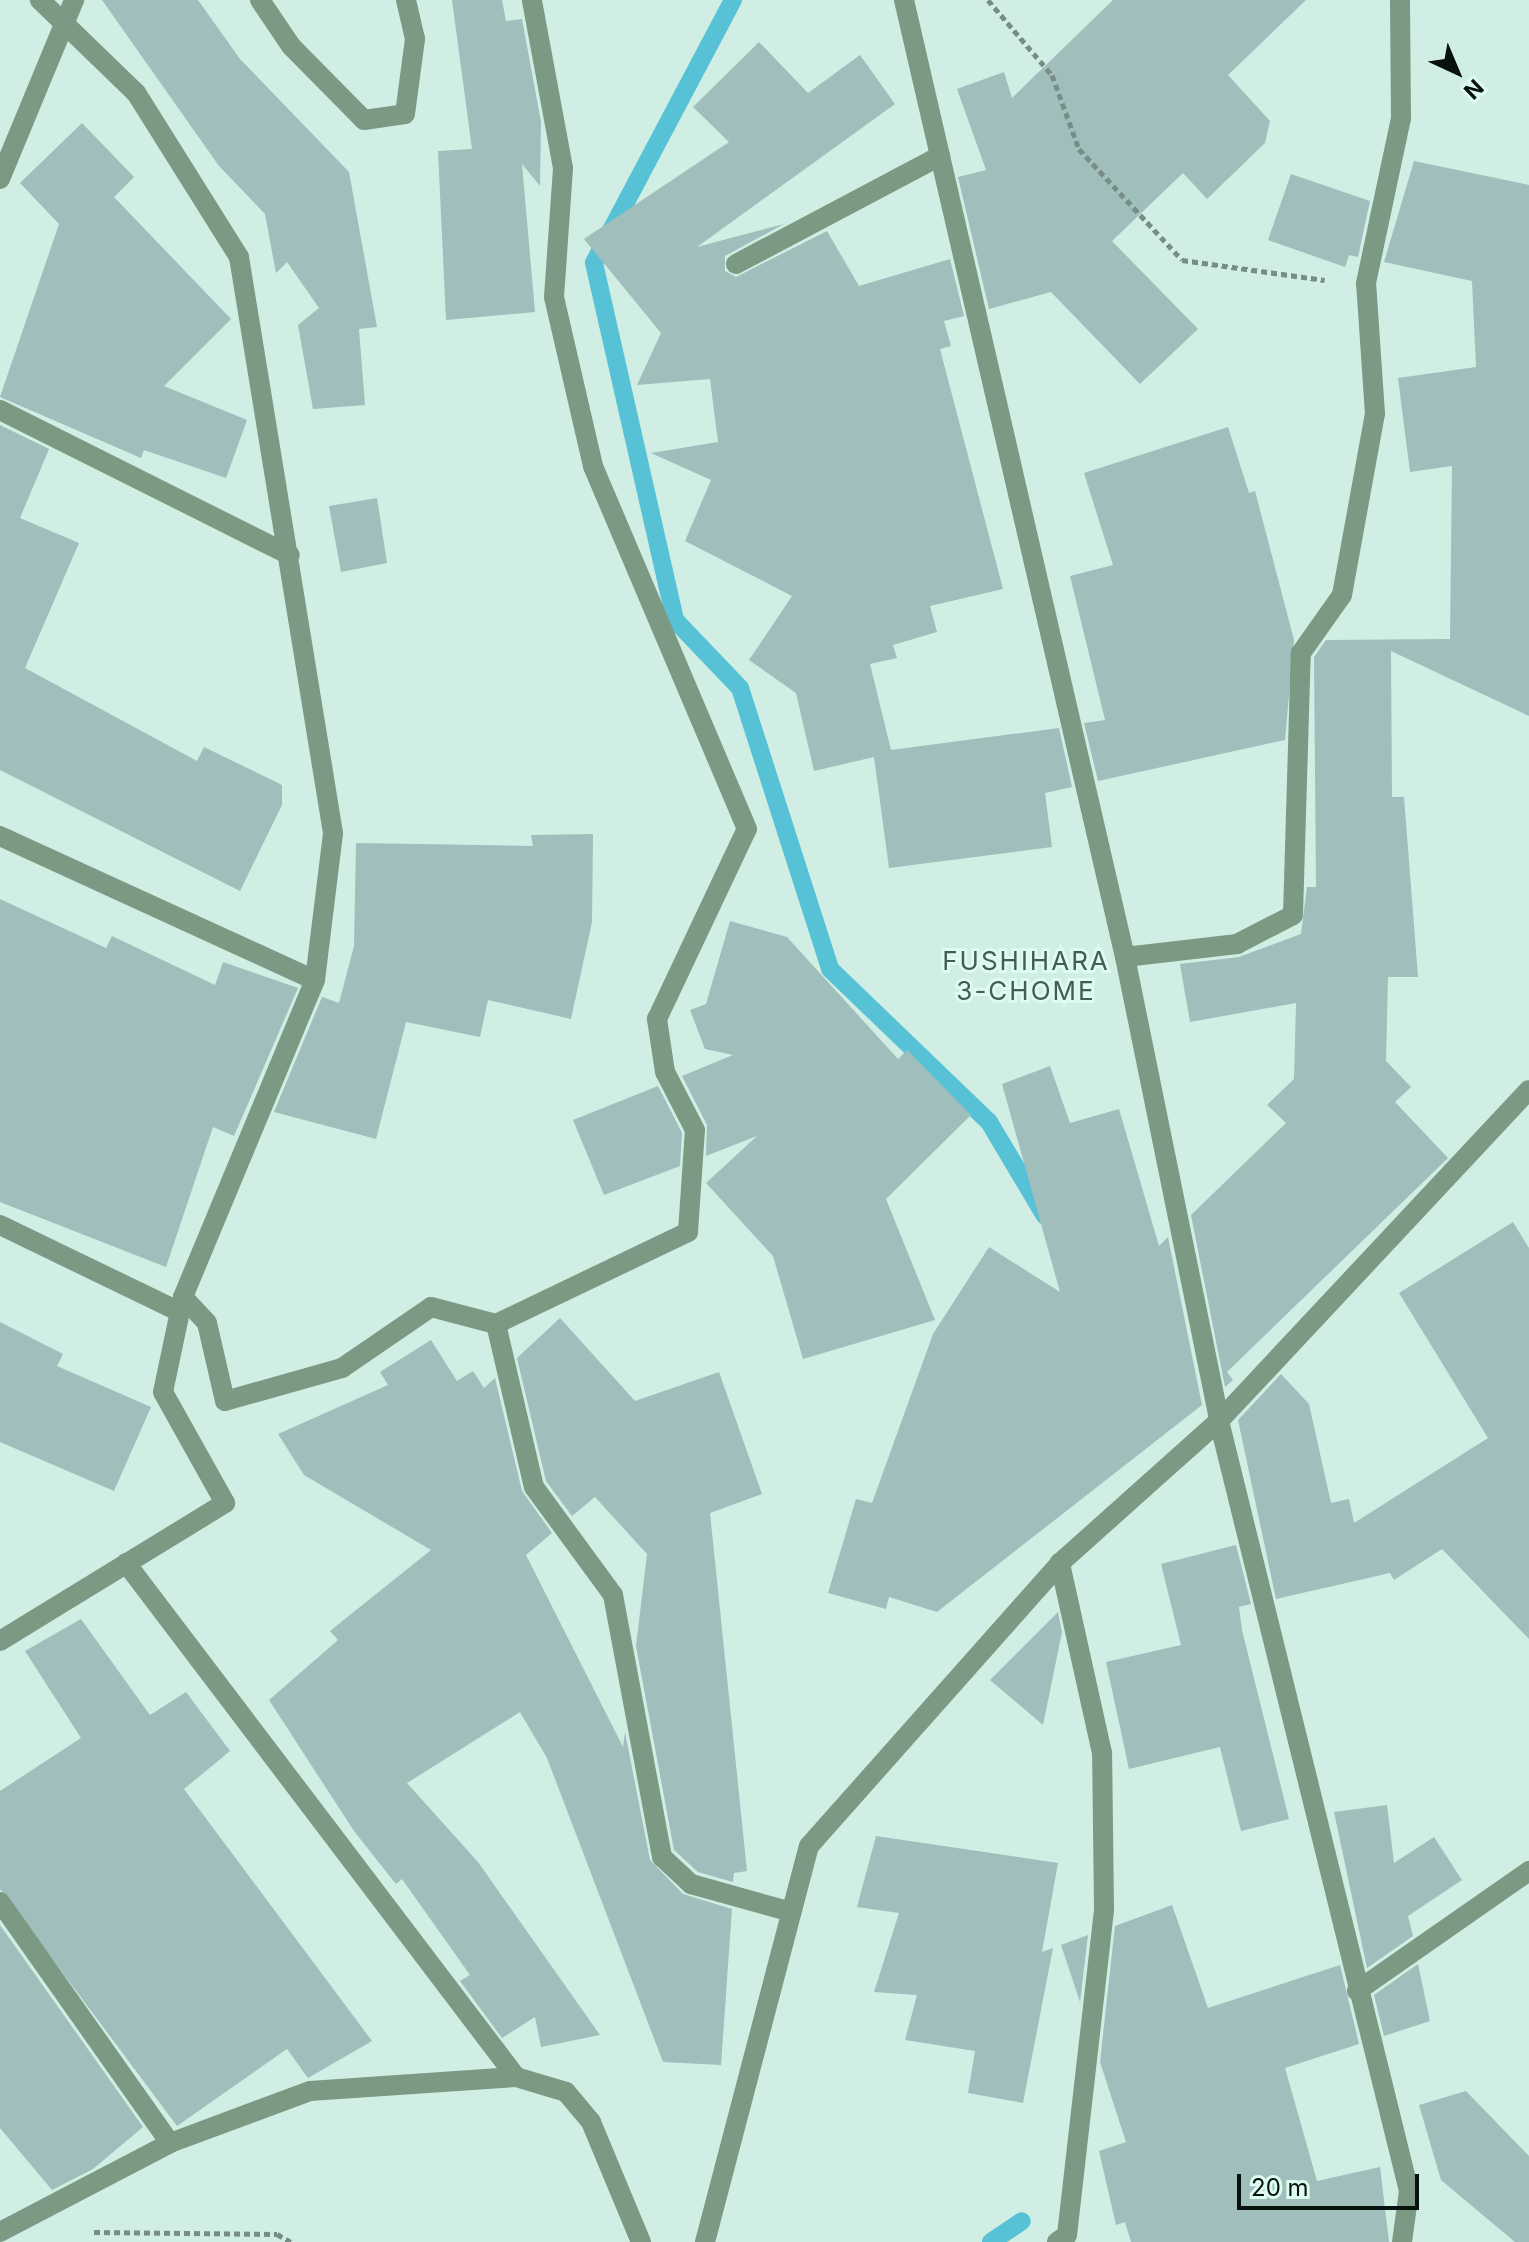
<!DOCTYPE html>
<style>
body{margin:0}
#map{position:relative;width:1529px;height:2242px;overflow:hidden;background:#d1eee4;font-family:Inter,sans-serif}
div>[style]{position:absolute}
.stream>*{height:18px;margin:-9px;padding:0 9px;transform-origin:9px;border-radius:9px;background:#57c2d5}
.building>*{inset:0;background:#9fbebc}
.path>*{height:5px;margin-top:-2.5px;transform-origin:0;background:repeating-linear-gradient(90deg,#788d86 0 6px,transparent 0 10px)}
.minor>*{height:20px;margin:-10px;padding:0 10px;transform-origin:10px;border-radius:10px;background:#7c9984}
span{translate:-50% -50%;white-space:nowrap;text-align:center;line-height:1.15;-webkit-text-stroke:6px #defbf1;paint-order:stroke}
.neighbourhood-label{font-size:26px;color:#435d54;letter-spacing:2px}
.north{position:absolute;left:1417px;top:32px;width:80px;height:80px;-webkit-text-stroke:6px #defbf1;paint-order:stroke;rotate:136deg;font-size:22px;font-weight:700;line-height:32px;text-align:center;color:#07110e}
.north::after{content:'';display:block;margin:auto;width:28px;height:36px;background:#07110e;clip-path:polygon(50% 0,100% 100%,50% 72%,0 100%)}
.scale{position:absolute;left:1237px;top:2174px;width:182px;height:36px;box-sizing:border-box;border:4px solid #07110e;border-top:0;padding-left:10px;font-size:24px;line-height:28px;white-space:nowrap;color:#07110e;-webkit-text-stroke:6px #defbf1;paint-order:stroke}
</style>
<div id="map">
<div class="stream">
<div style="left:733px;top:0;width:297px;rotate:117.9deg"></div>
<div style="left:594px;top:263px;width:366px;rotate:77.2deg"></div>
<div style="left:675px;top:620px;width:94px;rotate:46.3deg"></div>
<div style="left:740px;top:688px;width:295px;rotate:72.2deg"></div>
<div style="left:830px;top:969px;width:221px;rotate:43.9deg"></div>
<div style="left:989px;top:1122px;width:109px;rotate:59.2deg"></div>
<div style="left:991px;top:2242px;width:37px;rotate:-34deg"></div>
</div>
<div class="building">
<div style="clip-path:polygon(102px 0,198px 0,240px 59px,349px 172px,377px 327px,359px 329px,365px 405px,313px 409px,298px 325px,319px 308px,287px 262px,276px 273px,265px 214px,219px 166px)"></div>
<div style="clip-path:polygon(452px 0,502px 0,506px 21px,522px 19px,541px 122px,540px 186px,522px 164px,535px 312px,446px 320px,438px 151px,472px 149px)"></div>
<div style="clip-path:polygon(1113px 0,1306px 0,1228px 75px,1270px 121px,1265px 143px,1207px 199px,1183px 173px,1112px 241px,1198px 329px,1140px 384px,1051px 292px,989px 309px,958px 177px,986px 170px,957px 89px,1004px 72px,1012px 98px)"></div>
<div style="clip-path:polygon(759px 42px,808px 93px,860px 55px,895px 104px,697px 247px,784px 224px,725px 256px,725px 271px,736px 277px,827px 231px,859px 286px,950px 259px,964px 316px,944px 321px,951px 346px,940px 349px,1003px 589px,930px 606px,937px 632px,893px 645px,897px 658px,870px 664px,891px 750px,1059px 728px,1072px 787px,1045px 793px,1052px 847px,889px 868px,874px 757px,814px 771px,796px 693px,749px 660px,792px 596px,685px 541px,711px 480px,651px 453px,718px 442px,710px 379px,637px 385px,661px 333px,584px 239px,729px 142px,693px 107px)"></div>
<div style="clip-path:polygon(82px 123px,134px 177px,114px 197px,231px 319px,164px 386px,247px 420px,226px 478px,144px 450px,141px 458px,0 397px,59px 224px,20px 183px)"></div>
<div style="clip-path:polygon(1414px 161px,1529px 185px,1529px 716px,1391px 651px,1392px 797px,1404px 797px,1418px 977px,1388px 977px,1386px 1061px,1411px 1087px,1395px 1102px,1448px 1158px,1227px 1372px,1233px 1380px,1225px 1387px,1191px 1215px,1286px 1123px,1267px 1105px,1294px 1079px,1296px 1003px,1190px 1022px,1180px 964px,1239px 957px,1301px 934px,1307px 887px,1316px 887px,1314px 657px,1326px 640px,1450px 639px,1452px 466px,1410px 472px,1398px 378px,1476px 367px,1472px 281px,1384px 262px)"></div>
<div style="clip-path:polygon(1291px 174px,1370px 201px,1358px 257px,1349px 255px,1345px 267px,1268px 240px)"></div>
<div style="clip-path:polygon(0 425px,49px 449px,20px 518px,79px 543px,25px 668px,197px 761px,204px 747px,282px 785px,282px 805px,240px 891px,0 770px)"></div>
<div style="clip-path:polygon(1228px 427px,1249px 493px,1255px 491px,1294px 640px,1285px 740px,1098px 781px,1084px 723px,1105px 720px,1070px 576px,1113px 565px,1084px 473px)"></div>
<div style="clip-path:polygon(377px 498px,387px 563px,341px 572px,329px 506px)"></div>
<div style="clip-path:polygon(593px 834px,592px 922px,571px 1019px,488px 1000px,480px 1037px,406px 1022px,376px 1139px,274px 1112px,322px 997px,339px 1003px,354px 946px,356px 843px,533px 846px,531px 835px)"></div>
<div style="clip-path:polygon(0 899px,106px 948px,112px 936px,215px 985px,223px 962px,298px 988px,234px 1136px,213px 1127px,166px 1267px,0 1202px)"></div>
<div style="clip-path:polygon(730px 921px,787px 937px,898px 1059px,907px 1050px,971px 1115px,886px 1199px,935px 1320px,803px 1359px,773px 1256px,706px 1183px,757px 1136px,706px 1156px,707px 1125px,682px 1076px,733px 1055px,705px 1049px,690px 1010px,706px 1004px)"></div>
<div style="clip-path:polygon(1050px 1066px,1070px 1123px,1119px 1109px,1159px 1246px,1168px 1237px,1202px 1405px,937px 1612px,889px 1597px,886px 1609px,828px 1593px,856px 1499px,872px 1503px,933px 1334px,989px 1247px,1060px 1292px,1002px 1084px)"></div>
<div style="clip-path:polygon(658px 1086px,682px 1133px,680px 1166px,604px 1195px,573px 1120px)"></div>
<div style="clip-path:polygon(1513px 1222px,1529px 1248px,1529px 1639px,1442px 1549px,1394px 1580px,1390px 1573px,1276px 1599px,1238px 1420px,1281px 1374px,1309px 1404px,1331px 1503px,1349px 1499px,1354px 1523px,1488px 1438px,1399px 1293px)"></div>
<div style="clip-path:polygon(560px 1318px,635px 1401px,719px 1372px,762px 1494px,710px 1513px,747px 1871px,734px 1873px,733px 1882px,698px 1872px,674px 1850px,636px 1646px,647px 1554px,595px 1497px,572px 1516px,546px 1481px,517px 1358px)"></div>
<div style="clip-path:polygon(0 1322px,63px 1354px,57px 1366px,151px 1407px,114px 1491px,0 1442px)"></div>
<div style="clip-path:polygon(431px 1340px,457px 1381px,473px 1371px,484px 1388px,495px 1378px,522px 1491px,552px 1533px,526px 1555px,623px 1747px,625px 1732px,650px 1860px,683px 1894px,732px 1909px,721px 2065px,663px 2062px,547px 1758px,520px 1712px,407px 1783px,478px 1862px,600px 2035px,541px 2047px,535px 2017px,502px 2038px,460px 1981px,470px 1975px,402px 1879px,396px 1884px,354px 1831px,269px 1700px,338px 1640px,330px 1631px,431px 1550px,304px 1475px,278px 1434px,388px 1385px,380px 1372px)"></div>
<div style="clip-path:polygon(1236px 1545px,1251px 1604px,1239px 1607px,1242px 1630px,1289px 1819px,1241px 1831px,1220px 1747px,1129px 1769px,1106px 1662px,1181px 1645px,1161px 1564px)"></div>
<div style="clip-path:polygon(1058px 1612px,1062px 1632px,1043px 1725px,990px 1680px)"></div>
<div style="clip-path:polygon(81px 1619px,150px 1715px,186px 1692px,230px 1751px,184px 1789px,372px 2041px,308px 2078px,287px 2049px,177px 2126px,0 1889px,0 1791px,81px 1738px,25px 1651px)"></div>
<div style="clip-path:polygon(1387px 1805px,1394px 1863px,1434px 1837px,1462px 1880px,1408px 1916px,1413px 1936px,1367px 1968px,1334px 1812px)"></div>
<div style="clip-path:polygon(876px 1836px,1058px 1863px,1042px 1952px,1053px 1948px,1023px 2103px,968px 2093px,975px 2051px,905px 2040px,917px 1995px,874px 1992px,899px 1913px,857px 1907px)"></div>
<div style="clip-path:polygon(1172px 1905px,1208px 2008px,1340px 1965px,1359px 2044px,1285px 2068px,1317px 2181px,1380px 2167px,1389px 2242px,1131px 2242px,1125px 2222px,1116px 2225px,1099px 2151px,1126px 2142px,1100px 2062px,1115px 1926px)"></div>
<div style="clip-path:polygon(0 1925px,143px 2127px,93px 2169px,52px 2190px,0 2128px)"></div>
<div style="clip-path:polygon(1088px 1935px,1080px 2002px,1061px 1945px)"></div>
<div style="clip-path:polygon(1418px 1964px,1430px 2021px,1384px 2036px,1374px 1995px)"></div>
<div style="clip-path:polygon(1466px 2091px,1529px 2156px,1529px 2242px,1515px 2242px,1441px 2180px,1419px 2105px)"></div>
</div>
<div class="path">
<div style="left:988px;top:0;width:99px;rotate:49.5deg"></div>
<div style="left:1052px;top:75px;width:79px;rotate:70deg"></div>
<div style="left:1079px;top:149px;width:151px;rotate:47.1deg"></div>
<div style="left:1182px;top:260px;width:144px;rotate:8deg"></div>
<div style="left:94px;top:2232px;width:183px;rotate:0.6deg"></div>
<div style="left:277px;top:2234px;width:16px;rotate:30deg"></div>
</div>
<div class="minor">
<div style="left:260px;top:0;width:55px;rotate:56deg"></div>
<div style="left:291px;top:46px;width:104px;rotate:45.4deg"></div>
<div style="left:364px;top:120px;width:41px;rotate:-8.3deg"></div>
<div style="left:405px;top:114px;width:76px;rotate:-82.4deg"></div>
<div style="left:415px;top:39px;width:40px;rotate:-103deg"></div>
<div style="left:904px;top:0;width:982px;rotate:77deg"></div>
<div style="left:1125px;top:957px;width:473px;rotate:78.5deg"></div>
<div style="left:1219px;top:1421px;width:793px;rotate:76.14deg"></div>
<div style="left:1409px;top:2191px;width:51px;rotate:97.8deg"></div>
<div style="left:0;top:179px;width:194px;rotate:-67.5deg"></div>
<div style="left:736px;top:264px;width:231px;rotate:-27.9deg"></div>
<div style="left:0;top:410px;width:324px;rotate:26.6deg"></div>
<div style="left:0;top:836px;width:346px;rotate:24.6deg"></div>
<div style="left:1125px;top:957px;width:113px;rotate:-6.6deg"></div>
<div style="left:1237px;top:944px;width:63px;rotate:-27.4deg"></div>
<div style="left:1293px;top:915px;width:262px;rotate:-88.3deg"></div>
<div style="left:1301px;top:653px;width:71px;rotate:-54.7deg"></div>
<div style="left:1342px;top:595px;width:184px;rotate:-79.7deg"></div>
<div style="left:1375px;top:414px;width:131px;rotate:-93.9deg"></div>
<div style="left:1366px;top:283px;width:169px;rotate:-78deg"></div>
<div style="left:1401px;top:118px;width:118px;rotate:-90.5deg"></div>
<div style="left:0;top:1225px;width:200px;rotate:25.8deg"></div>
<div style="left:183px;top:1297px;width:35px;rotate:47deg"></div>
<div style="left:207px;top:1323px;width:80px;rotate:77deg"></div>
<div style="left:225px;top:1401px;width:122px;rotate:-15.8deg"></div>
<div style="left:342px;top:1368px;width:108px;rotate:-34.4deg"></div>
<div style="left:431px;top:1307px;width:67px;rotate:14.7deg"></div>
<div style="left:496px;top:1324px;width:213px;rotate:-25.6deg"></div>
<div style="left:688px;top:1232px;width:102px;rotate:-86.1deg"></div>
<div style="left:695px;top:1130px;width:65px;rotate:-117.3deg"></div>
<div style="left:665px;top:1072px;width:54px;rotate:-98.6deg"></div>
<div style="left:657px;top:1019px;width:210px;rotate:-64.7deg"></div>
<div style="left:747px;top:829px;width:394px;rotate:-113deg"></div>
<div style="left:593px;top:466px;width:173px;rotate:-103deg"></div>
<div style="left:554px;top:297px;width:129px;rotate:-86deg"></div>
<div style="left:563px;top:168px;width:171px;rotate:-100.5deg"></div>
<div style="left:496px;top:1324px;width:167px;rotate:76.9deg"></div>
<div style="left:534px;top:1487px;width:134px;rotate:53.8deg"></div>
<div style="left:613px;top:1595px;width:267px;rotate:79.4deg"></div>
<div style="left:662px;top:1857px;width:40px;rotate:43deg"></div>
<div style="left:691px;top:1884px;width:104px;rotate:15.6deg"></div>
<div style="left:126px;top:1563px;width:645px;rotate:52.81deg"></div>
<div style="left:516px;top:2077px;width:52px;rotate:16.7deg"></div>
<div style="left:566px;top:2092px;width:39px;rotate:50deg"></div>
<div style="left:591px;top:2122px;width:130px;rotate:67.4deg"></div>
<div style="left:0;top:1641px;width:264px;rotate:-31.5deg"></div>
<div style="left:225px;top:1503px;width:127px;rotate:-119.2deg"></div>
<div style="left:163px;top:1392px;width:97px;rotate:-78.1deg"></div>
<div style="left:183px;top:1297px;width:343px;rotate:-67.4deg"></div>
<div style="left:315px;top:980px;width:148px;rotate:-83deg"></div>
<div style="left:333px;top:833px;width:584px;rotate:-99.27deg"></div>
<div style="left:239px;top:257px;width:194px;rotate:-122.1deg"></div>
<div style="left:136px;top:93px;width:134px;rotate:-135.9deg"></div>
<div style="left:0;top:1902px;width:295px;rotate:54.8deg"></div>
<div style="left:1357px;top:1991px;width:210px;rotate:-34.9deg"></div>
<div style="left:0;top:2232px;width:192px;rotate:-27.6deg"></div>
<div style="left:170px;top:2143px;width:149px;rotate:-20.4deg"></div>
<div style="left:310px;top:2091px;width:206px;rotate:-3.9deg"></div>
<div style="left:705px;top:2242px;width:409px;rotate:-75.3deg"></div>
<div style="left:809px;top:1846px;width:378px;rotate:-48.4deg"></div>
<div style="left:1060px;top:1563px;width:213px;rotate:-41.8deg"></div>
<div style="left:1219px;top:1421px;width:453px;rotate:-46.9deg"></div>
<div style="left:1057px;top:2242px;width:12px;rotate:-35deg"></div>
<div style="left:1067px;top:2235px;width:328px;rotate:-83.5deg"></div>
<div style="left:1104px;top:1909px;width:156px;rotate:-90.7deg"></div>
<div style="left:1102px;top:1753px;width:195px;rotate:-102.5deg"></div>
</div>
<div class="neighbourhood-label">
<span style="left:1026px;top:976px">FUSHIHARA<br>3-CHOME</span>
</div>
<div class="north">N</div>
<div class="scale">20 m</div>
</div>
